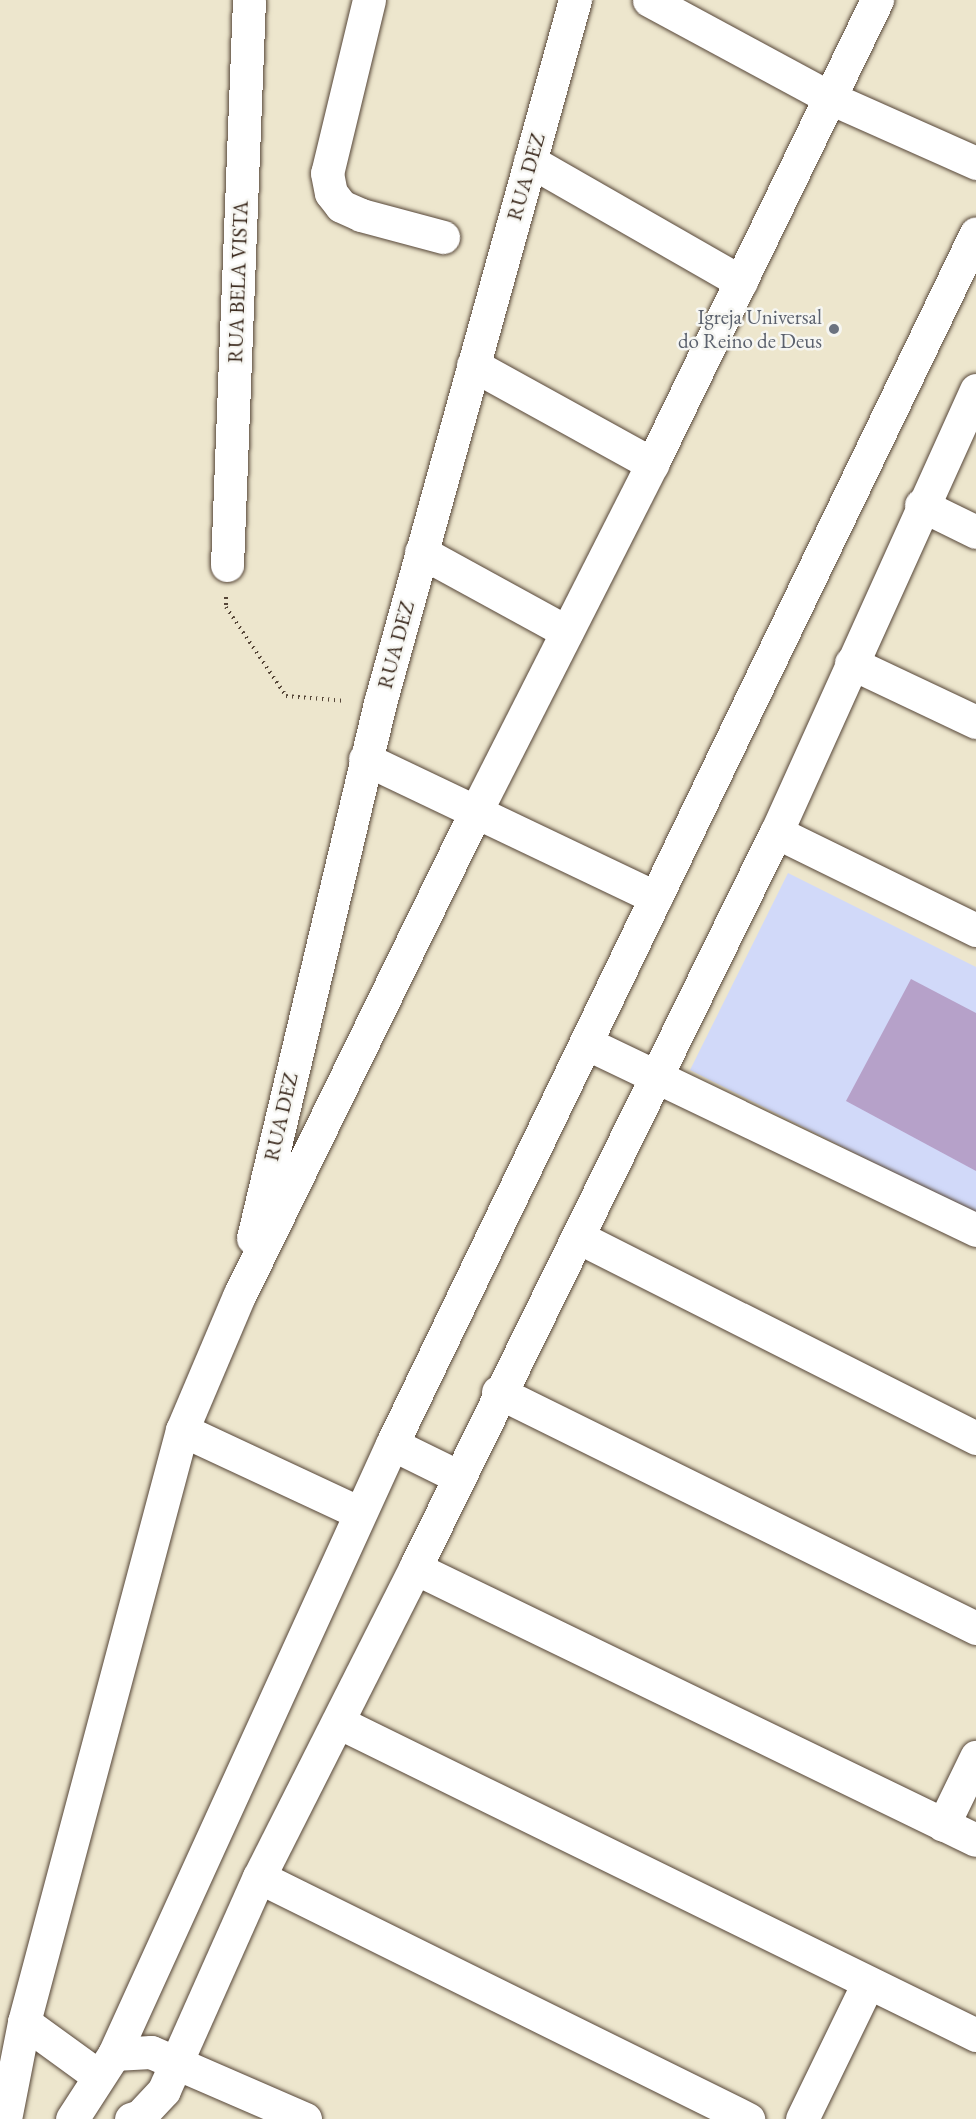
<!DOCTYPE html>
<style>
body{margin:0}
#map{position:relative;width:976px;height:2119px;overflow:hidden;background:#ede6cd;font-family:"EB Garamond",serif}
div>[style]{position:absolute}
.built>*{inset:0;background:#d1d9f9}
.building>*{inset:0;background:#b6a1c9}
.path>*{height:4px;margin-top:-2px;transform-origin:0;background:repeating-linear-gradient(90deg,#564638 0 1.5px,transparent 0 6px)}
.roads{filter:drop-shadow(0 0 2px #564638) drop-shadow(0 0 2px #564638)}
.minor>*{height:33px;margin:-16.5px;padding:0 16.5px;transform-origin:16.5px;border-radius:16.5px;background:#fff}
.tertiary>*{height:33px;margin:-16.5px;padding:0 16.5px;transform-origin:16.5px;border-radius:16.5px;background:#fff}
.dots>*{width:16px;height:16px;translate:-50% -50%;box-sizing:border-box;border:3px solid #f6f6f2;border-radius:50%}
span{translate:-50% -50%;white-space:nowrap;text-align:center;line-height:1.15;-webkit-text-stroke:5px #f6f6f2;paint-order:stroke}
.street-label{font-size:21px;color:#3b2a1e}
.worship-label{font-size:21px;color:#5b616d}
.right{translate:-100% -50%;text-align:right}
</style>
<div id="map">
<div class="built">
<div style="clip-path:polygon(788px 873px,976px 967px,976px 1214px,690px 1070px)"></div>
</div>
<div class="building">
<div style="clip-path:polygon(911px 979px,976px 1013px,976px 1171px,846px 1101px)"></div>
</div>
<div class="path">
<div style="left:226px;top:597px;width:10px;rotate:90deg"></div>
<div style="left:226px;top:607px;width:107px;rotate:56deg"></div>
<div style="left:286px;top:696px;width:60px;rotate:4.8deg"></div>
</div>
<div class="roads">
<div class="minor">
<div style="left:369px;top:0;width:178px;rotate:103.6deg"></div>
<div style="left:327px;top:173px;width:20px;rotate:79deg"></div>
<div style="left:331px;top:193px;width:16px;rotate:52deg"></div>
<div style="left:341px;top:206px;width:22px;rotate:24deg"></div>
<div style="left:361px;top:215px;width:85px;rotate:15deg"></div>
<div style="left:649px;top:0;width:206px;rotate:28.4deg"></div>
<div style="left:830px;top:98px;width:160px;rotate:24deg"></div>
<div style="left:530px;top:161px;width:243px;rotate:29.8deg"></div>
<div style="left:473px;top:365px;width:205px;rotate:28.9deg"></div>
<div style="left:921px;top:505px;width:61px;rotate:26.1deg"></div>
<div style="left:421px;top:552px;width:166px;rotate:28.7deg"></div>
<div style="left:227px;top:565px;width:565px;rotate:-87.77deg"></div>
<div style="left:851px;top:663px;width:138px;rotate:25.3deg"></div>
<div style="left:365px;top:759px;width:322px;rotate:25.5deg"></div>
<div style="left:586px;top:1043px;width:433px;rotate:25.6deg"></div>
<div style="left:578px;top:1237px;width:446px;rotate:26.8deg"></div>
<div style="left:253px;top:1238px;width:550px;rotate:-76.65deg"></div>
<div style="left:380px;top:703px;width:730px;rotate:-74.5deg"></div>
<div style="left:498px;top:1392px;width:533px;rotate:26.28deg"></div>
<div style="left:182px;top:1430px;width:196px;rotate:25deg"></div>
<div style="left:392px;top:1444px;width:75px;rotate:26.2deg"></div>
<div style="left:415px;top:1568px;width:623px;rotate:25.87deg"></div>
<div style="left:338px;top:1722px;width:711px;rotate:26.13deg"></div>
<div style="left:943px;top:1825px;width:76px;rotate:-64.1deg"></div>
<div style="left:259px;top:1877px;width:546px;rotate:26.33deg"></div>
<div style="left:24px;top:2022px;width:90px;rotate:36deg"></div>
<div style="left:114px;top:2054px;width:670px;rotate:-65.5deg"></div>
<div style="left:392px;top:1444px;width:1344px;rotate:-64.25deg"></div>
<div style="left:5px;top:2119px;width:99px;rotate:-78.9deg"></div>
<div style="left:24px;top:2022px;width:613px;rotate:-75.06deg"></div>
<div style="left:182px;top:1430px;width:146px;rotate:-67deg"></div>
<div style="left:239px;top:1296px;width:540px;rotate:-63.96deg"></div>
<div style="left:476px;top:811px;width:389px;rotate:-63.1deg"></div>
<div style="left:652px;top:464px;width:516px;rotate:-64.13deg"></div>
<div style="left:72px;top:2119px;width:77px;rotate:-57.1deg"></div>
<div style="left:114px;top:2054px;width:37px;rotate:-3deg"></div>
<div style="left:151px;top:2052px;width:168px;rotate:23.5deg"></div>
<div style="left:131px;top:2119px;width:9px;rotate:-18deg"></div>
<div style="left:140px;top:2116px;width:35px;rotate:-47deg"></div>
<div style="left:164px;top:2090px;width:233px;rotate:-66deg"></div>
<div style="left:259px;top:1877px;width:346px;rotate:-63.2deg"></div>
<div style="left:415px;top:1568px;width:820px;rotate:-63.87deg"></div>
<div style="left:802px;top:2119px;width:151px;rotate:-64.1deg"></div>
</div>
<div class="tertiary">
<div style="left:976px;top:390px;width:485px;rotate:114.3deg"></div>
<div style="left:776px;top:832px;width:223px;rotate:26.1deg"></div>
</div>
</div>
<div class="dots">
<div style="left:834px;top:329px;background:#6b7280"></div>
</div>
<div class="street-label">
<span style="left:526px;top:177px;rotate:-74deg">RUA DEZ</span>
<span style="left:238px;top:282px;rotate:-88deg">RUA BELA VISTA</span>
<span style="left:396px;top:645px;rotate:-75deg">RUA DEZ</span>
<span style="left:281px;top:1117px;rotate:-77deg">RUA DEZ</span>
</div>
<div class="worship-label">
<span class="right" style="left:822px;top:329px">Igreja Universal<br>do Reino de Deus</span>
</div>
</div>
